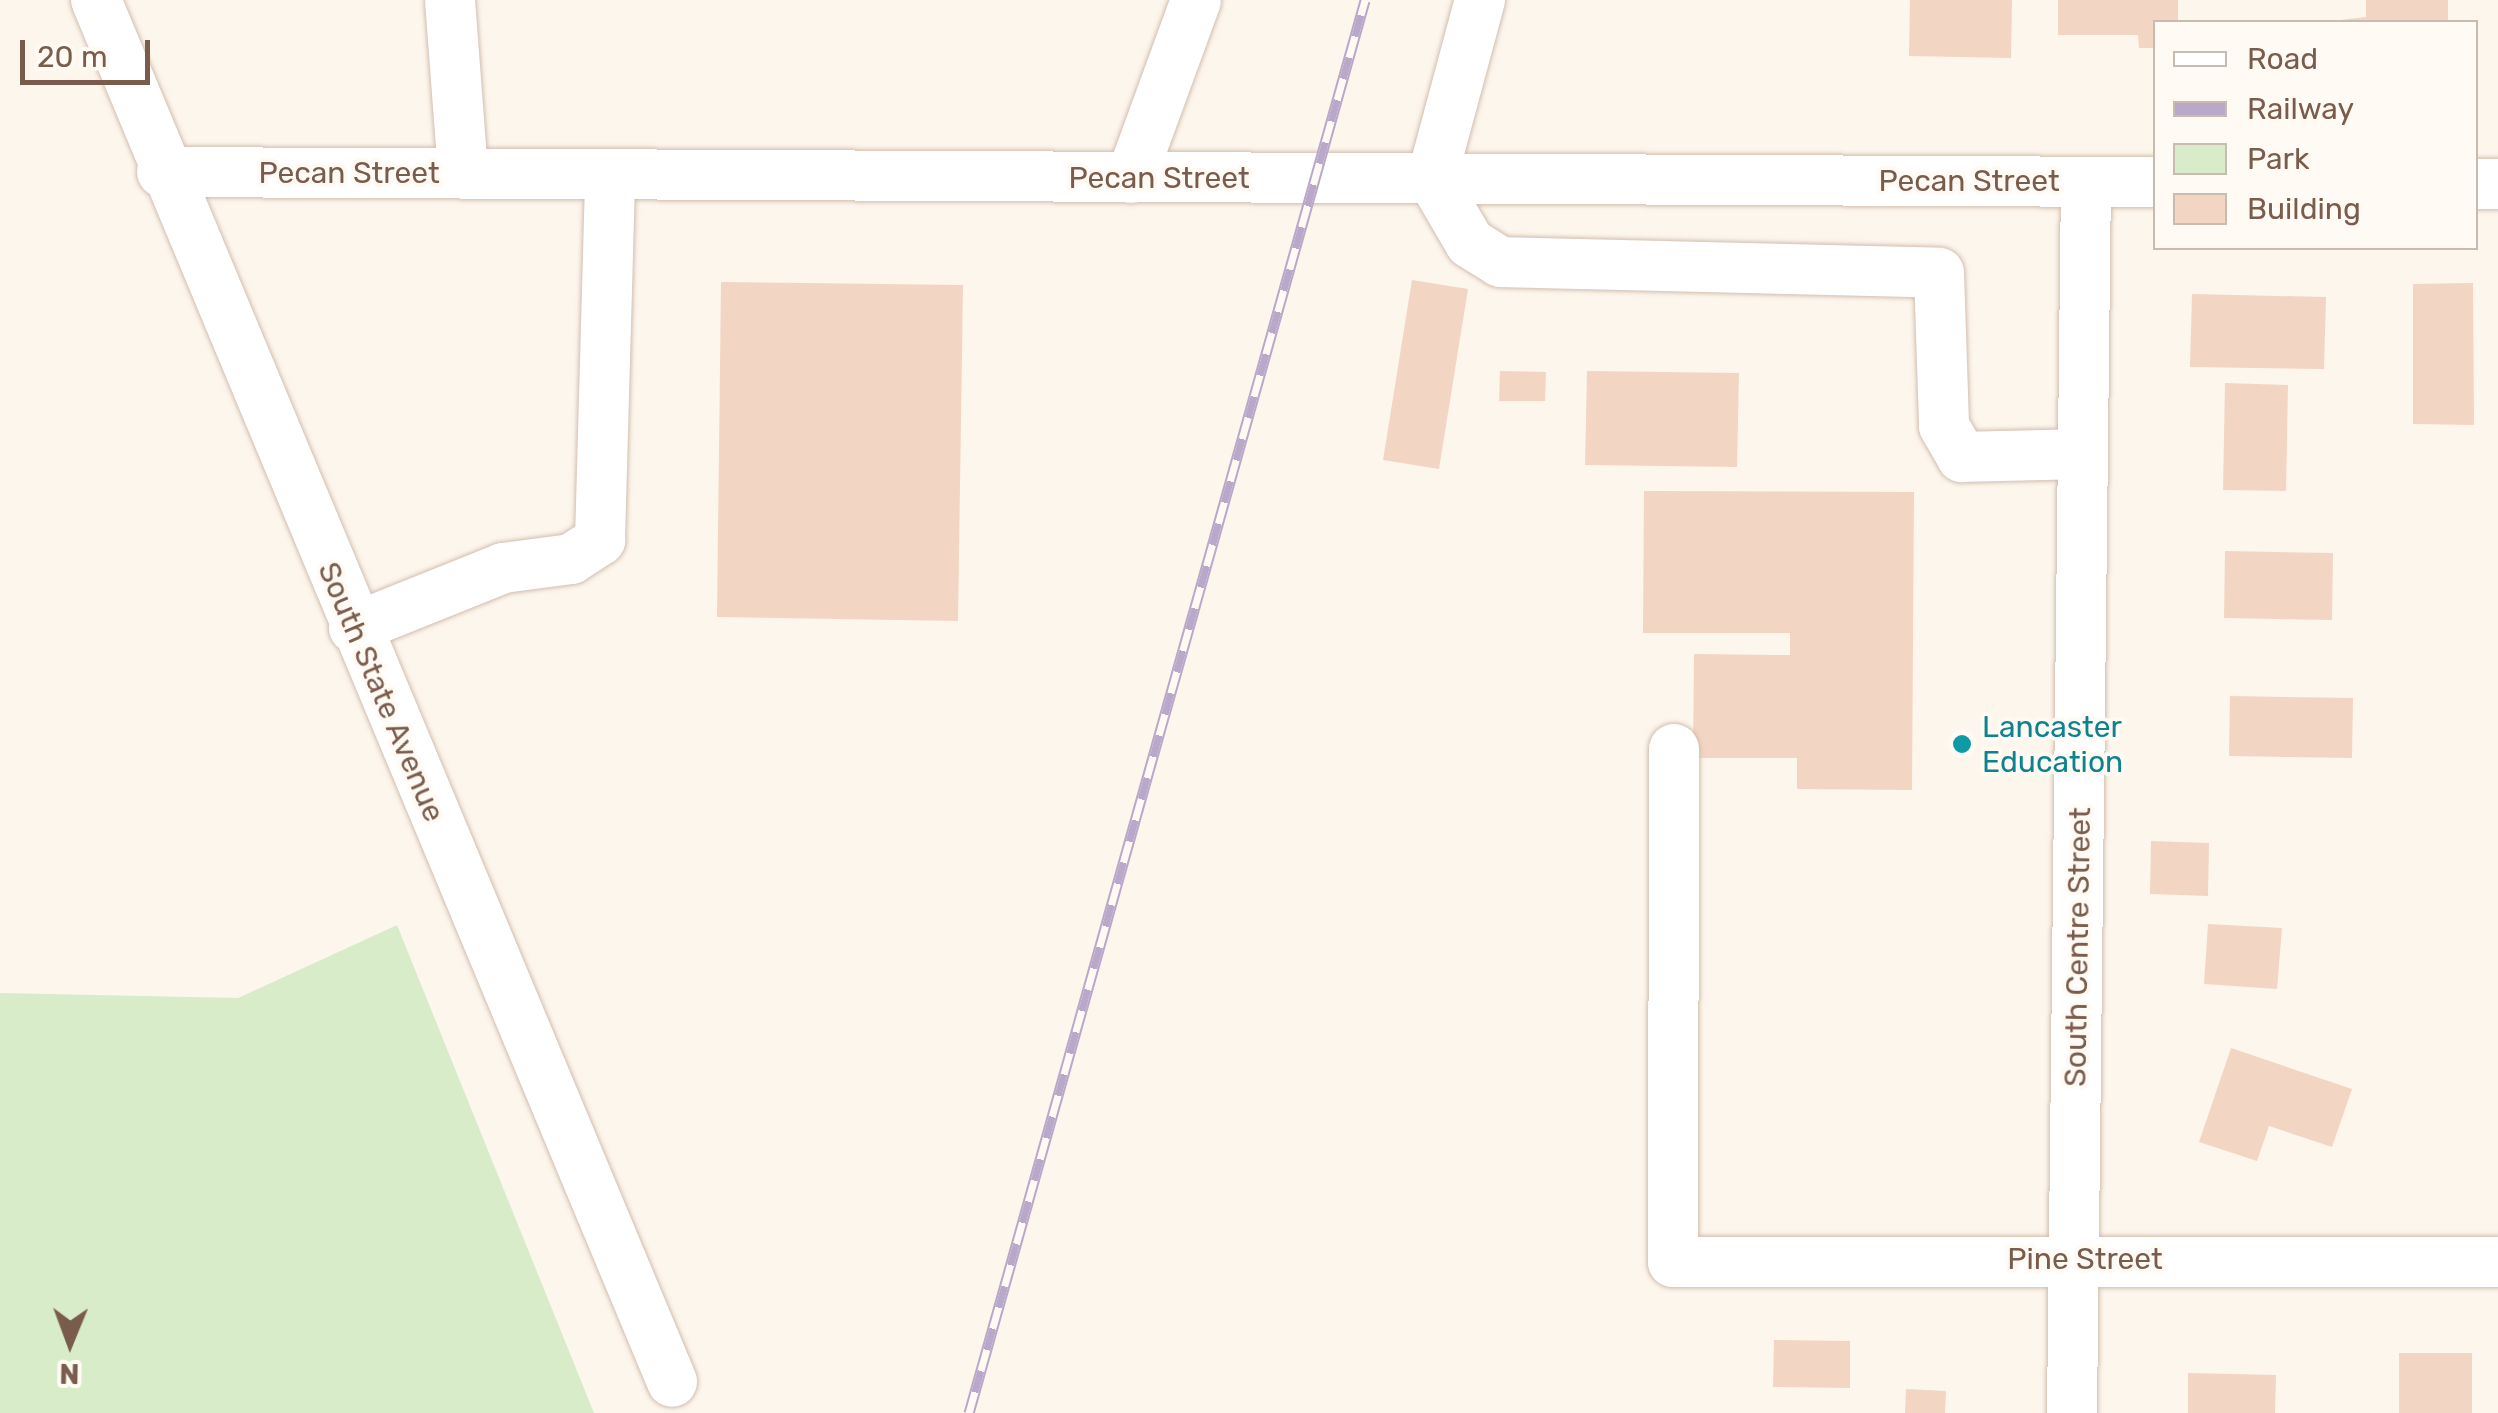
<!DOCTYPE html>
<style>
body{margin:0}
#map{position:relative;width:2498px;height:1413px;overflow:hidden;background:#fdf6ec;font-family:Rubik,sans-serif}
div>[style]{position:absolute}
.green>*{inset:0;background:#d8ecc9}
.building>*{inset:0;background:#f3d5c3}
.roads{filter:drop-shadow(0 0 2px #d1beb0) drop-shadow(0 0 2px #d1beb0)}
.minor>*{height:50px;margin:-25px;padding:0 25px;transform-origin:25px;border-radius:25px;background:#fff}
.rail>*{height:11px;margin-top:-5.5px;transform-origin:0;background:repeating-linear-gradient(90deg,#fffaf3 0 22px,#b9a8c9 0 44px);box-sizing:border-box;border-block:2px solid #b9a8c9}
.dots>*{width:28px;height:28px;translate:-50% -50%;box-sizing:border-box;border:5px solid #fffaf3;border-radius:50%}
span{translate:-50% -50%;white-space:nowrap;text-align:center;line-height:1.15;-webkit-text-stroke:8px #fffaf3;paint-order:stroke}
.street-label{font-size:30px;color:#7a5c4d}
.culture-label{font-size:30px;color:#0d838f}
.left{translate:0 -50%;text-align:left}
.legend{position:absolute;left:2153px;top:20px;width:325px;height:230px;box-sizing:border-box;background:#fffaf3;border:2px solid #cabbb1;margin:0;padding:12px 18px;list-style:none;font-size:30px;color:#7a5c4d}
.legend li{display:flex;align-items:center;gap:20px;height:50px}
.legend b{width:50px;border:2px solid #cabbb1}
.north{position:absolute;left:20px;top:1293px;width:100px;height:100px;-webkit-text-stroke:8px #fffaf3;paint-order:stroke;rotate:181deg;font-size:28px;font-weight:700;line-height:40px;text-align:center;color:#7a5c4d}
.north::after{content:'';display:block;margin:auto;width:35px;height:45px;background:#7a5c4d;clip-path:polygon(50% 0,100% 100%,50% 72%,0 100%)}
.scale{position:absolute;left:20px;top:40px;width:130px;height:45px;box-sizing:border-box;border:5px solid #7a5c4d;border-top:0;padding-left:12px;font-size:30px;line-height:35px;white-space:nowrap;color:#7a5c4d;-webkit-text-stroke:8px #fffaf3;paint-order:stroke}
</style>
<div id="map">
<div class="green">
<div style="clip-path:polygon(397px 925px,594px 1413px,0 1413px,0 993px,238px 998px)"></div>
</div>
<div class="building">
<div style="clip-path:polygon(1910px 0,2012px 0,2011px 58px,1909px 56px)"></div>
<div style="clip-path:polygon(2058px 0,2178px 0,2178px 22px,2156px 22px,2156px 48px,2139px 48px,2138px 35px,2058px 35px)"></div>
<div style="clip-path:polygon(2366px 0,2448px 0,2448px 22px,2323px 22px,2366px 17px)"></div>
<div style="clip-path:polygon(1412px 280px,1468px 289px,1439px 469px,1383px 460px)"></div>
<div style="clip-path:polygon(721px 282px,963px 285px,958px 621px,717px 617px)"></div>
<div style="clip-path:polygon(2473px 283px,2474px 425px,2413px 424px,2413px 284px)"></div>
<div style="clip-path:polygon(2192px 294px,2326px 297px,2324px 369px,2190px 367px)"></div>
<div style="clip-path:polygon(1500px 371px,1546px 372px,1545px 401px,1499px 401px)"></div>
<div style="clip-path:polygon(1587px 371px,1739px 373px,1737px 467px,1585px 465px)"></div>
<div style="clip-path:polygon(2225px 383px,2288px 385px,2286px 491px,2223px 490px)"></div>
<div style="clip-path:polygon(1644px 491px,1914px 492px,1912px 790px,1797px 789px,1797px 758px,1693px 758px,1694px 654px,1790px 655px,1790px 633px,1643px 633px)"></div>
<div style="clip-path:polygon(2225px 551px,2333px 553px,2332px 620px,2224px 618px)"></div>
<div style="clip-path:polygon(2230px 696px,2353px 698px,2352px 758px,2229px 756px)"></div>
<div style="clip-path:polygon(2151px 841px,2209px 843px,2208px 896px,2150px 894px)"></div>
<div style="clip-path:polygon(2208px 924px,2282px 928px,2277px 989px,2204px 984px)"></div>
<div style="clip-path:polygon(2231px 1048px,2352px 1089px,2332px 1147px,2269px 1126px,2257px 1161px,2199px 1142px)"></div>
<div style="clip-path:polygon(1774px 1340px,1850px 1341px,1850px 1388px,1773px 1387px)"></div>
<div style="clip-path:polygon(2399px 1353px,2472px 1353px,2472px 1413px,2399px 1413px)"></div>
<div style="clip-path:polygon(2188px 1373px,2276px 1375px,2275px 1413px,2188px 1413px)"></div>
<div style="clip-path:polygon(1906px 1389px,1946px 1391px,1945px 1413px,1905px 1413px)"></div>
</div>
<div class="roads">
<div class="minor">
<div style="left:96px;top:0;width:1497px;rotate:67.37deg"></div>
<div style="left:450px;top:0;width:174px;rotate:85.7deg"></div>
<div style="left:1480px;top:0;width:184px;rotate:105.1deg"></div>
<div style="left:1432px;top:178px;width:75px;rotate:59.7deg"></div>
<div style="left:1470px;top:243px;width:36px;rotate:32deg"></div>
<div style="left:1501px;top:262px;width:438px;rotate:1.4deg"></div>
<div style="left:1939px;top:273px;width:153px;rotate:88.1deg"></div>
<div style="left:1944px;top:426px;width:36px;rotate:60deg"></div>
<div style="left:1962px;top:457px;width:121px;rotate:-1.4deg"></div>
<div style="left:162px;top:172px;width:1994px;rotate:0.29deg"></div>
<div style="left:1131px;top:178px;width:189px;rotate:-69.9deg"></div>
<div style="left:2476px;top:184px;width:22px"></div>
<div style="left:354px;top:628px;width:161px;rotate:-21.9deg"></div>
<div style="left:503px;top:568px;width:69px;rotate:-7.5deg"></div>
<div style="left:571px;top:559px;width:35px;rotate:-33deg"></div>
<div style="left:600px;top:540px;width:366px;rotate:-88.4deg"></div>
<div style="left:1674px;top:749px;width:513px;rotate:90.11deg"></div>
<div style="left:1673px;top:1262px;width:825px"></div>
<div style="left:2072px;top:1413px;width:1231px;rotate:-89.35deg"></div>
</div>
</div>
<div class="rail">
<div style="left:969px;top:1413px;width:1467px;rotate:-74.34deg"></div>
</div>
<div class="dots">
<div style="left:1962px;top:744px;background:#0f9aa8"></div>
</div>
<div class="street-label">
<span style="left:349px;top:173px">Pecan Street</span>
<span style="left:1159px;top:178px">Pecan Street</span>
<span style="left:1969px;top:181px">Pecan Street</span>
<span style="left:381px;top:692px;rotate:67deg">South State Avenue</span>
<span style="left:2078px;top:947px;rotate:-89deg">South Centre Street</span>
<span style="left:2085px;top:1259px">Pine Street</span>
</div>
<div class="culture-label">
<span class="left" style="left:1982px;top:744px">Lancaster<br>Education</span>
</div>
<ul class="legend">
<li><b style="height:12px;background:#fff"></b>Road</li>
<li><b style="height:12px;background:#b9a8c9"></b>Railway</li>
<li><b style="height:28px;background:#d8ecc9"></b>Park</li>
<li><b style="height:28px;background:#f3d5c3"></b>Building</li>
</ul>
<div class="north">N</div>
<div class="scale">20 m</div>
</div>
